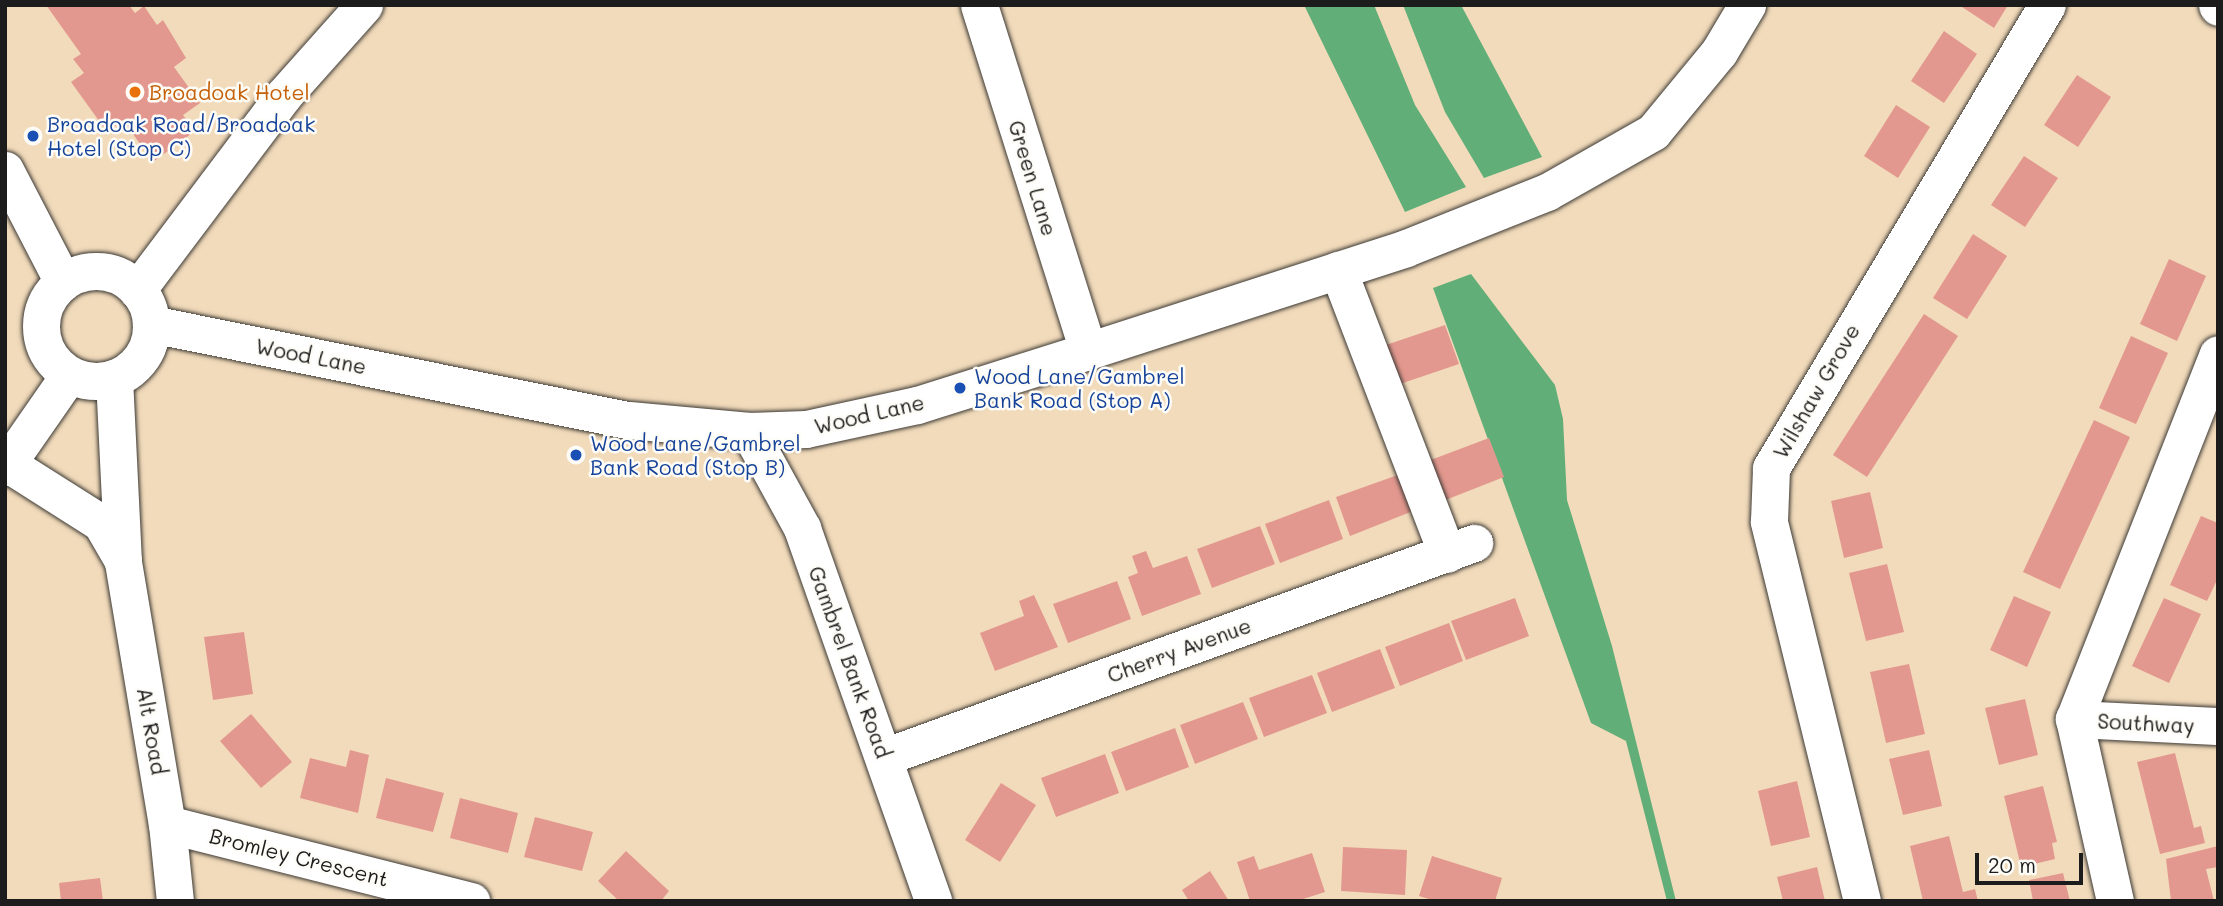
<!DOCTYPE html>
<style>
body{margin:0}
#map{position:relative;width:2223px;height:906px;overflow:hidden;background:#f2dbbb;font-family:Mali,sans-serif}
div>[style]{position:absolute}
.forest>*{inset:0;background:#62ae78}
.building>*{inset:0;background:#e3988f}
.roads{filter:drop-shadow(0 0 2px #3c3934) drop-shadow(0 0 2px #3c3934)}
.minor>*{height:37px;margin:-18.5px;padding:0 18.5px;transform-origin:18.5px;border-radius:18.5px;background:#fff}
.minor>.ring{margin:-18.5px;padding:0;box-sizing:content-box;background:none;border:37px solid #fff;border-radius:50%}
.dots>*{width:19px;height:19px;translate:-50% -50%;box-sizing:border-box;border:4px solid #fdfcf7;border-radius:50%}
span{translate:-50% -50%;white-space:nowrap;text-align:center;line-height:1.15;-webkit-text-stroke:5px #fdfcf7;paint-order:stroke}
.food-label{font-size:21px;color:#c56008}
.left{translate:0 -50%;text-align:left}
.transit-label{font-size:21px;color:#164399}
.street-label{font-size:21px;color:#1c1c1c}
.frame{position:absolute;inset:0;border:7px solid #1c1c1c;pointer-events:none}
.scale{position:absolute;left:1975px;top:853px;width:108px;height:32px;box-sizing:border-box;border:4px solid #1c1c1c;border-top:0;padding-left:9px;font-size:21px;line-height:24px;white-space:nowrap;color:#1c1c1c;-webkit-text-stroke:5px #fdfcf7;paint-order:stroke}
</style>
<div id="map">
<div class="forest">
<div style="clip-path:polygon(1304px 5px,1374px 5px,1415px 105px,1466px 187px,1405px 212px)"></div>
<div style="clip-path:polygon(1403px 5px,1461px 5px,1542px 157px,1484px 178px,1445px 112px)"></div>
<div style="clip-path:polygon(1471px 274px,1555px 385px,1563px 419px,1567px 500px,1612px 646px,1676px 901px,1667px 901px,1626px 741px,1591px 723px,1433px 288px)"></div>
</div>
<div class="building">
<div style="clip-path:polygon(46px 5px,129px 5px,135px 13px,144px 6px,157px 25px,163px 20px,186px 58px,174px 67px,200px 103px,183px 115px,195px 131px,153px 162px,123px 120px,107px 132px,71px 82px,84px 73px,73px 59px,81px 54px)"></div>
<div style="clip-path:polygon(1959px 5px,2008px 5px,1994px 28px)"></div>
<div style="clip-path:polygon(1944px 31px,1977px 54px,1944px 103px,1911px 81px)"></div>
<div style="clip-path:polygon(2077px 75px,2111px 97px,2078px 147px,2044px 125px)"></div>
<div style="clip-path:polygon(1896px 105px,1930px 127px,1898px 178px,1864px 156px)"></div>
<div style="clip-path:polygon(2024px 156px,2058px 178px,2025px 227px,1991px 205px)"></div>
<div style="clip-path:polygon(1973px 234px,2007px 256px,1967px 319px,1933px 298px)"></div>
<div style="clip-path:polygon(2169px 259px,2206px 276px,2177px 341px,2140px 324px)"></div>
<div style="clip-path:polygon(1924px 314px,1958px 336px,1867px 477px,1833px 455px)"></div>
<div style="clip-path:polygon(1445px 325px,1459px 364px,1397px 385px,1383px 346px)"></div>
<div style="clip-path:polygon(2131px 336px,2168px 353px,2136px 424px,2099px 408px)"></div>
<div style="clip-path:polygon(2094px 420px,2130px 437px,2060px 589px,2023px 572px)"></div>
<div style="clip-path:polygon(1489px 438px,1504px 477px,1443px 501px,1428px 461px)"></div>
<div style="clip-path:polygon(1409px 471px,1413px 511px,1350px 536px,1336px 497px)"></div>
<div style="clip-path:polygon(1870px 492px,1883px 548px,1844px 558px,1831px 501px)"></div>
<div style="clip-path:polygon(1329px 500px,1343px 539px,1280px 563px,1265px 524px)"></div>
<div style="clip-path:polygon(2201px 516px,2218px 523px,2218px 578px,2207px 601px,2170px 585px)"></div>
<div style="clip-path:polygon(1260px 526px,1275px 564px,1212px 588px,1197px 549px)"></div>
<div style="clip-path:polygon(1146px 551px,1153px 568px,1187px 556px,1201px 594px,1142px 616px,1128px 577px,1138px 573px,1132px 556px)"></div>
<div style="clip-path:polygon(1887px 564px,1904px 632px,1866px 641px,1849px 573px)"></div>
<div style="clip-path:polygon(1117px 581px,1131px 619px,1068px 643px,1053px 604px)"></div>
<div style="clip-path:polygon(1034px 595px,1058px 647px,995px 671px,980px 633px,1024px 616px,1019px 601px)"></div>
<div style="clip-path:polygon(2014px 596px,2051px 612px,2027px 667px,1990px 650px)"></div>
<div style="clip-path:polygon(1515px 598px,1529px 636px,1466px 660px,1451px 621px)"></div>
<div style="clip-path:polygon(2164px 598px,2201px 614px,2169px 683px,2132px 666px)"></div>
<div style="clip-path:polygon(1449px 623px,1463px 661px,1400px 686px,1385px 647px)"></div>
<div style="clip-path:polygon(244px 632px,253px 694px,213px 700px,204px 637px)"></div>
<div style="clip-path:polygon(1380px 649px,1395px 688px,1332px 712px,1317px 673px)"></div>
<div style="clip-path:polygon(1909px 664px,1925px 734px,1886px 743px,1870px 672px)"></div>
<div style="clip-path:polygon(1312px 675px,1327px 713px,1264px 737px,1249px 698px)"></div>
<div style="clip-path:polygon(2025px 699px,2038px 755px,1999px 765px,1985px 708px)"></div>
<div style="clip-path:polygon(1243px 702px,1258px 739px,1195px 764px,1180px 725px)"></div>
<div style="clip-path:polygon(251px 714px,292px 762px,261px 788px,220px 741px)"></div>
<div style="clip-path:polygon(1175px 728px,1189px 767px,1126px 791px,1111px 752px)"></div>
<div style="clip-path:polygon(350px 750px,369px 755px,358px 813px,300px 798px,310px 758px,346px 767px)"></div>
<div style="clip-path:polygon(1929px 750px,1942px 806px,1903px 815px,1889px 759px)"></div>
<div style="clip-path:polygon(2175px 753px,2194px 828px,2201px 826px,2205px 843px,2160px 854px,2137px 762px)"></div>
<div style="clip-path:polygon(1105px 754px,1119px 793px,1056px 817px,1041px 778px)"></div>
<div style="clip-path:polygon(386px 778px,444px 793px,433px 832px,376px 818px)"></div>
<div style="clip-path:polygon(1797px 781px,1810px 837px,1771px 846px,1758px 791px)"></div>
<div style="clip-path:polygon(1001px 783px,1036px 805px,1000px 862px,965px 840px)"></div>
<div style="clip-path:polygon(2043px 786px,2057px 842px,2052px 843px,2055px 859px,2021px 867px,2004px 796px)"></div>
<div style="clip-path:polygon(460px 798px,518px 813px,508px 853px,450px 838px)"></div>
<div style="clip-path:polygon(535px 817px,593px 832px,582px 871px,524px 857px)"></div>
<div style="clip-path:polygon(1949px 836px,1963px 892px,1975px 889px,1978px 901px,1923px 901px,1910px 846px)"></div>
<div style="clip-path:polygon(2218px 846px,2218px 867px,2206px 869px,2214px 901px,2171px 901px,2166px 859px)"></div>
<div style="clip-path:polygon(1343px 847px,1407px 850px,1405px 895px,1341px 891px)"></div>
<div style="clip-path:polygon(626px 851px,669px 891px,661px 901px,619px 901px,598px 881px)"></div>
<div style="clip-path:polygon(1312px 853px,1325px 892px,1297px 901px,1250px 901px,1237px 862px,1254px 856px,1259px 870px)"></div>
<div style="clip-path:polygon(1432px 856px,1502px 878px,1495px 901px,1435px 901px,1419px 896px)"></div>
<div style="clip-path:polygon(1817px 867px,1825px 901px,1783px 901px,1777px 877px)"></div>
<div style="clip-path:polygon(1210px 871px,1229px 901px,1189px 901px,1182px 890px)"></div>
<div style="clip-path:polygon(2063px 873px,2070px 901px,2033px 901px,2029px 880px)"></div>
<div style="clip-path:polygon(100px 878px,103px 901px,61px 901px,59px 883px)"></div>
</div>
<div class="roads">
<div class="minor">
<div style="left:979px;top:5px;width:363px;rotate:72.5deg"></div>
<div style="left:2217px;top:5px;width:2px;rotate:63deg"></div>
<div style="left:5px;top:170px;width:126px;rotate:62.6deg"></div>
<div style="left:1338px;top:270px;width:304px;rotate:69deg"></div>
<div class="ring" style="left:41px;top:271px;width:73px;height:73px"></div>
<div style="left:137px;top:290px;width:243px;rotate:-53deg"></div>
<div style="left:283px;top:96px;width:122px;rotate:-48.3deg"></div>
<div style="left:151px;top:324px;width:488px;rotate:11.4deg"></div>
<div style="left:629px;top:420px;width:121px;rotate:5.2deg"></div>
<div style="left:749px;top:431px;width:57px;rotate:-2deg"></div>
<div style="left:806px;top:429px;width:114px;rotate:-12.2deg"></div>
<div style="left:917px;top:405px;width:179px;rotate:-17.5deg"></div>
<div style="left:1088px;top:351px;width:334px;rotate:-17.9deg"></div>
<div style="left:1406px;top:248px;width:152px;rotate:-21.7deg"></div>
<div style="left:1547px;top:192px;width:122px;rotate:-29.5deg"></div>
<div style="left:1653px;top:132px;width:104px;rotate:-50.5deg"></div>
<div style="left:1719px;top:52px;width:55px;rotate:-59.2deg"></div>
<div style="left:114px;top:378px;width:184px;rotate:87.2deg"></div>
<div style="left:123px;top:562px;width:266px;rotate:80.5deg"></div>
<div style="left:167px;top:824px;width:77px;rotate:84.1deg"></div>
<div style="left:749px;top:431px;width:111px;rotate:61.3deg"></div>
<div style="left:802px;top:528px;width:395px;rotate:70.6deg"></div>
<div style="left:8px;top:464px;width:110px;rotate:32.4deg"></div>
<div style="left:101px;top:523px;width:44px;rotate:59.9deg"></div>
<div style="left:5px;top:467px;width:112px;rotate:-55.2deg"></div>
<div style="left:2074px;top:719px;width:144px;rotate:2.8deg"></div>
<div style="left:884px;top:757px;width:628px;rotate:-19.94deg"></div>
<div style="left:167px;top:824px;width:314px;rotate:14.2deg"></div>
<div style="left:1862px;top:901px;width:391px;rotate:-103.8deg"></div>
<div style="left:1769px;top:521px;width:53px;rotate:-87.8deg"></div>
<div style="left:1771px;top:468px;width:539px;rotate:-59.2deg"></div>
<div style="left:2115px;top:901px;width:187px;rotate:-102.7deg"></div>
<div style="left:2074px;top:719px;width:392px;rotate:-68.5deg"></div>
</div>
</div>
<div class="dots">
<div style="left:135px;top:92px;background:#e8710a"></div>
<div style="left:33px;top:136px;background:#1a4fb4"></div>
<div style="left:960px;top:388px;background:#1a4fb4"></div>
<div style="left:576px;top:455px;background:#1a4fb4"></div>
</div>
<div class="food-label">
<span class="left" style="left:149px;top:92px">Broadoak Hotel</span>
</div>
<div class="transit-label">
<span class="left" style="left:47px;top:136px">Broadoak Road/Broadoak<br>Hotel (Stop C)</span>
<span class="left" style="left:974px;top:388px">Wood Lane/Gambrel<br>Bank Road (Stop A)</span>
<span class="left" style="left:590px;top:455px">Wood Lane/Gambrel<br>Bank Road (Stop B)</span>
</div>
<div class="street-label">
<span style="left:1033px;top:178px;rotate:73deg">Green Lane</span>
<span style="left:311px;top:356px;rotate:11deg">Wood Lane</span>
<span style="left:1816px;top:391px;rotate:-60deg">Wilshaw Grove</span>
<span style="left:869px;top:414px;rotate:-13deg">Wood Lane</span>
<span style="left:1179px;top:650px;rotate:-20deg">Cherry Avenue</span>
<span style="left:850px;top:662px;rotate:70deg">Gambrel Bank Road</span>
<span style="left:2146px;top:723px;rotate:3deg">Southway</span>
<span style="left:152px;top:731px;rotate:80deg">Alt Road</span>
<span style="left:299px;top:857px;rotate:14deg">Bromley Crescent</span>
</div>
<div class="frame"></div>
<div class="scale">20 m</div>
</div>
